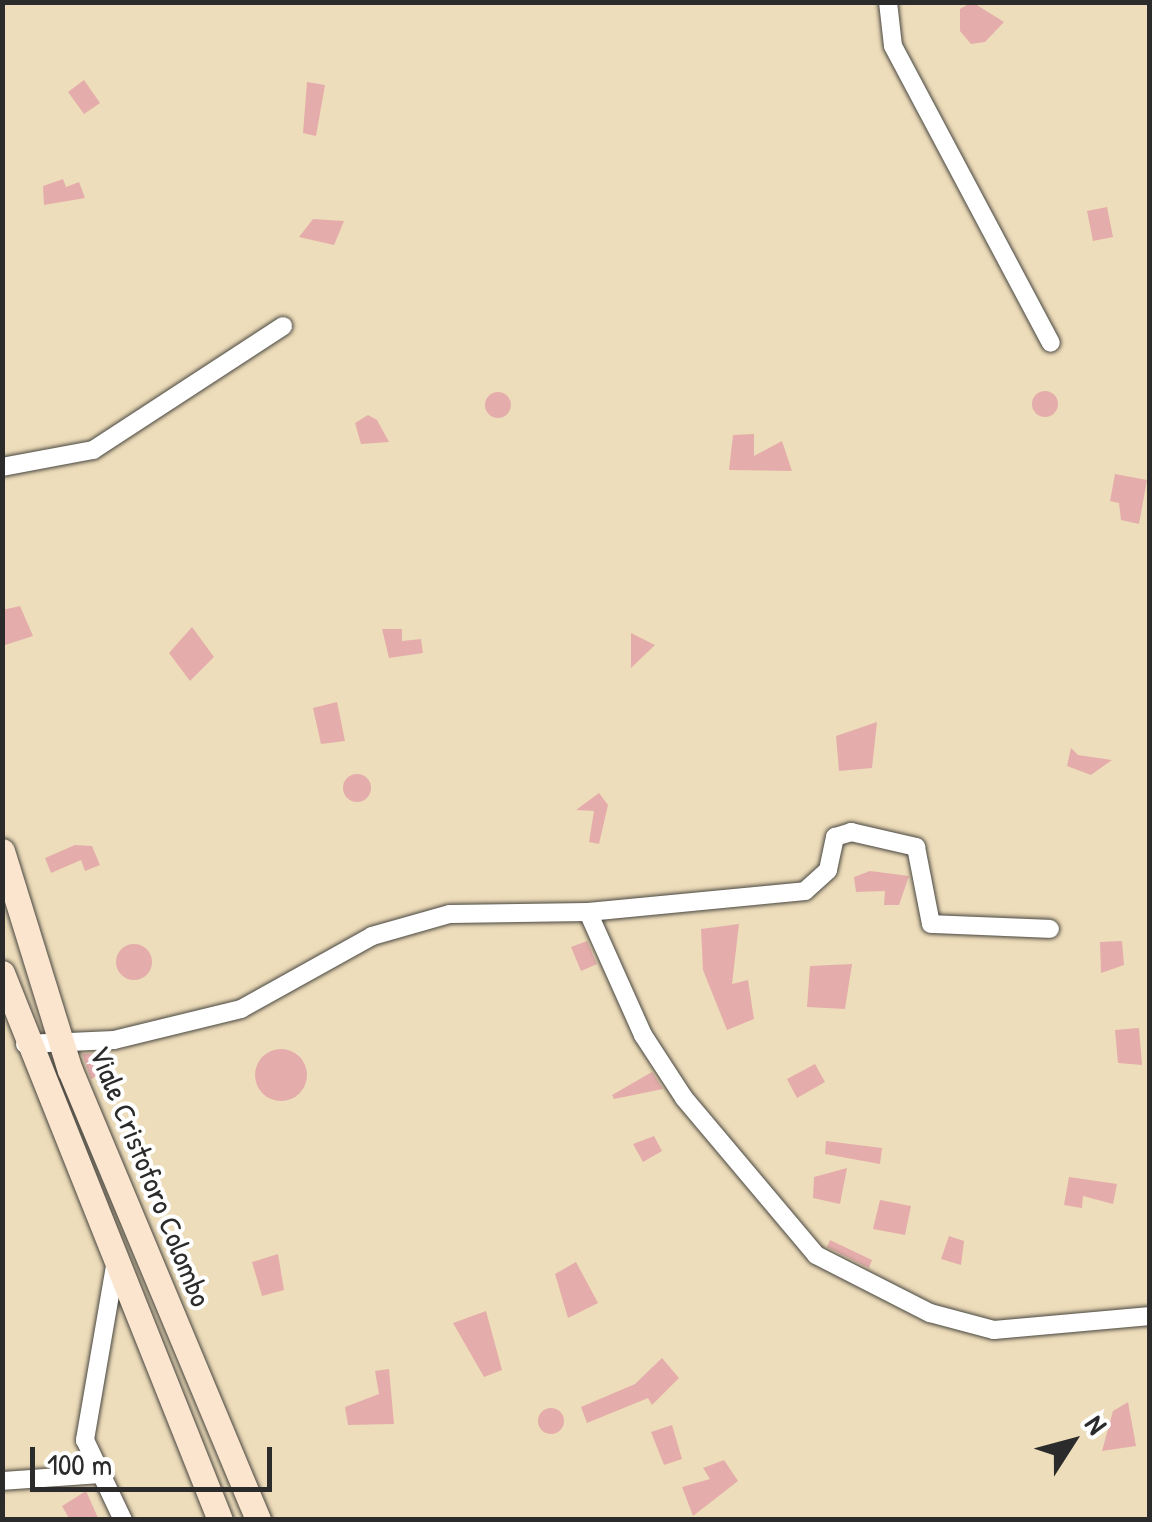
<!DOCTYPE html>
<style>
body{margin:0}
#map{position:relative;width:1152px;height:1522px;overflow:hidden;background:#eeddba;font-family:"Patrick Hand",sans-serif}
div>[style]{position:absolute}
.building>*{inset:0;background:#e4adab}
.round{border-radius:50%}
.roads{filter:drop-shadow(0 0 2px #484640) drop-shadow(0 0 2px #484640)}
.minor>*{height:18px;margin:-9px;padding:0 9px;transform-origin:9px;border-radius:9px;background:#fff}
.secondary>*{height:25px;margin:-12.5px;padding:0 12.5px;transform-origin:12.5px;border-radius:12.5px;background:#fbe5cf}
span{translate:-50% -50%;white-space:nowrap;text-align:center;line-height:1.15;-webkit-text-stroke:8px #fff;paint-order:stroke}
.street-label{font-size:30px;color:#2b2b2b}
.frame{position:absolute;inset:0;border:5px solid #2b2b2b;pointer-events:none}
.north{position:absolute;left:1022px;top:1392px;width:100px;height:100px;-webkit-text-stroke:8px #fff;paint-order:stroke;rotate:54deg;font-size:28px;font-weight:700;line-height:40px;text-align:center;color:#2b2b2b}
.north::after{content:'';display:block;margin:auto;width:35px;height:45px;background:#2b2b2b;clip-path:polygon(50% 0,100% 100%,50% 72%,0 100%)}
.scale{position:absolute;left:30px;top:1447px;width:242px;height:45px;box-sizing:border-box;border:5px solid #2b2b2b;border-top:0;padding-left:12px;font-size:30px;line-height:35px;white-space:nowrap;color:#2b2b2b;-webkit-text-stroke:8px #fff;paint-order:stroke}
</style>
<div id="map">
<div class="building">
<div style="clip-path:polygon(972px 2px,1004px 22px,985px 42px,971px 44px,960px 31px,960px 9px)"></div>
<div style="clip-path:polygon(84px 80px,100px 103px,84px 114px,68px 92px)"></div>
<div style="clip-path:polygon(307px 82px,325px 85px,316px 136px,303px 133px)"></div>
<div style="clip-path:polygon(63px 179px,66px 187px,79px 182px,85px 198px,44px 205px,43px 186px)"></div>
<div style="clip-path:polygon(1107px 207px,1113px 237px,1093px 241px,1087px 211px)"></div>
<div style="clip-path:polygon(313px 219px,344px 221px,334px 245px,299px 237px)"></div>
<div class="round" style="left:1032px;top:391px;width:26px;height:26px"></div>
<div class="round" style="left:485px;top:392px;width:26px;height:26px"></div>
<div style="clip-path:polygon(368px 415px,377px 420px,389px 442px,361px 444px,355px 423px)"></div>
<div style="clip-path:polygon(754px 434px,754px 456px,782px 441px,792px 471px,729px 470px,733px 435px)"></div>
<div style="clip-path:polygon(1115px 474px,1147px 480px,1139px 524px,1121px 520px,1119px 503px,1110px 501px)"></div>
<div style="clip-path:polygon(20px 606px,33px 636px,2px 646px,2px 610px)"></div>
<div style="clip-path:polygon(192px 627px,214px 657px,190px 681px,169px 653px)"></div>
<div style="clip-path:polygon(382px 629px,402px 629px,402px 641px,421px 639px,423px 653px,389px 658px)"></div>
<div style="clip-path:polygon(631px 633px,655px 645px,631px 668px)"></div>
<div style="clip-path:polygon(337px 702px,345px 741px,321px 744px,313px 708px)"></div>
<div style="clip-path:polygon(877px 722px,872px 768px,839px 771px,836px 736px)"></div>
<div style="clip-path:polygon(1071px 748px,1078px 755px,1112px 760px,1091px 775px,1067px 766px)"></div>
<div class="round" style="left:343px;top:774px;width:28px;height:28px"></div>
<div style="clip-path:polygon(599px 793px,608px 805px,599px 844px,589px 842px,594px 811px,576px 810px)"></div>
<div style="clip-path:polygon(75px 845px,92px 846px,100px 865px,85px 871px,81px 860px,51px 873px,45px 858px)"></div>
<div style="clip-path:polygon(870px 871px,909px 876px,899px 905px,884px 905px,885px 891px,856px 892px,854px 877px)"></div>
<div style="clip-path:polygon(739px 924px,732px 984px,748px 980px,754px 1019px,727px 1030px,703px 970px,701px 929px)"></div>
<div style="clip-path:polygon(587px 941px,597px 964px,581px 971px,571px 947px)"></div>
<div style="clip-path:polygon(1122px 941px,1124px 965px,1101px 973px,1100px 942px)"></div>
<div class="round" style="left:116px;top:944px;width:36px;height:36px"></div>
<div style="clip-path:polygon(852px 964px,845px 1009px,807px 1007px,810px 966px)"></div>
<div style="clip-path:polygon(1139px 1028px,1142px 1065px,1118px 1063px,1115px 1030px)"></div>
<div class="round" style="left:255px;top:1049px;width:52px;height:52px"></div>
<div style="clip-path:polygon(105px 1053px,113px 1069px,91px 1079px,82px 1054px)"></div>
<div style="clip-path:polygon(815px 1064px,825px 1082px,797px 1098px,787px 1079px)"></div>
<div style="clip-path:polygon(652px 1072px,663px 1089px,614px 1099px,612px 1095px)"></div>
<div style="clip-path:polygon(654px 1136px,662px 1151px,643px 1162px,633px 1144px)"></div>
<div style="clip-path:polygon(826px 1141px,882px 1148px,880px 1164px,825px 1154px)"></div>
<div style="clip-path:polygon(847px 1168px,840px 1204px,813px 1198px,814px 1177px)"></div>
<div style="clip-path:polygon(1069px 1177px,1117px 1184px,1113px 1204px,1083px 1196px,1082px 1208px,1064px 1205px)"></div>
<div style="clip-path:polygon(880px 1200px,911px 1206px,905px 1235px,873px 1229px)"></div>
<div style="clip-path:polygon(949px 1236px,964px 1241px,961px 1265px,941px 1259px)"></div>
<div style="clip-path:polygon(830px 1240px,872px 1260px,869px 1268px,827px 1247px)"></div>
<div style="clip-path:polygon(278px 1254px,284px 1290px,262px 1296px,252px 1262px)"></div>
<div style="clip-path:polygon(576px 1262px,598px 1303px,568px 1318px,555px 1274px)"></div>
<div style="clip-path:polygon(486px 1311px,502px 1370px,484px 1377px,453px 1323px)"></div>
<div style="clip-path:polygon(662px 1358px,679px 1378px,652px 1405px,648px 1398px,587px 1423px,581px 1407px,635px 1384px)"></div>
<div style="clip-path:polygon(389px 1369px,394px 1424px,348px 1425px,345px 1407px,379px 1394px,375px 1371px)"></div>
<div style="clip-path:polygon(1128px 1402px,1136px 1446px,1102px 1451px,1113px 1411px)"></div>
<div class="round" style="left:538px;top:1408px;width:26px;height:26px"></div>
<div style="clip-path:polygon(672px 1425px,682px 1459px,664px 1465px,651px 1432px)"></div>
<div style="clip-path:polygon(724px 1460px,738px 1481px,693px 1516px,682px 1487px,710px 1479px,703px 1468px)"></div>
<div style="clip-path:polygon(86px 1491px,99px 1520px,70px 1520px,62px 1506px)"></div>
</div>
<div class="roads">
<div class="minor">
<div style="left:888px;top:2px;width:44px;rotate:83.5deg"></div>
<div style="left:893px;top:46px;width:336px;rotate:62deg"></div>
<div style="left:2px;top:467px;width:93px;rotate:-10.6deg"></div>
<div style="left:93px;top:450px;width:227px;rotate:-33.1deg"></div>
<div style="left:588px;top:912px;width:135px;rotate:65.9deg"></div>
<div style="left:643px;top:1035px;width:75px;rotate:56.9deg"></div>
<div style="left:684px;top:1098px;width:205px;rotate:49.9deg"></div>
<div style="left:816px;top:1255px;width:128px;rotate:27deg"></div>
<div style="left:930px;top:1313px;width:66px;rotate:14.9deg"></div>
<div style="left:994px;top:1330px;width:157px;rotate:-5.1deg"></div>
<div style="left:25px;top:1044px;width:89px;rotate:-2.6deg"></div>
<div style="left:114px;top:1040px;width:131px;rotate:-13.7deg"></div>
<div style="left:241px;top:1009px;width:150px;rotate:-29.1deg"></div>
<div style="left:372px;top:936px;width:81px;rotate:-15.8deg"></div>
<div style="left:450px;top:914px;width:138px;rotate:-0.8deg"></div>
<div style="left:588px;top:912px;width:218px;rotate:-5.5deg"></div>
<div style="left:805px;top:891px;width:31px;rotate:-42deg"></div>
<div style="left:828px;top:870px;width:34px;rotate:-78deg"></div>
<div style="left:835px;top:837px;width:17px;rotate:-17deg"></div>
<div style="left:851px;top:832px;width:67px;rotate:13deg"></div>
<div style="left:916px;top:847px;width:78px;rotate:79deg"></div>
<div style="left:931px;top:924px;width:119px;rotate:2.4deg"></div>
<div style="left:115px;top:1266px;width:177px;rotate:99.8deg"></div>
<div style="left:85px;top:1440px;width:89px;rotate:64.6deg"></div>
<div style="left:2px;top:1481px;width:97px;rotate:-4.1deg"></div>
</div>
<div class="secondary">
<div style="left:2px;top:851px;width:229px;rotate:72.8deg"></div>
<div style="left:70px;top:1070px;width:488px;rotate:67.3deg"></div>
<div style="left:2px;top:973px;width:589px;rotate:68.27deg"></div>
</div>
</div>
<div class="street-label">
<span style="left:151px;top:1176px;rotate:68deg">Viale Cristoforo Colombo</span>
</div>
<div class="frame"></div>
<div class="north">N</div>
<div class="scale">100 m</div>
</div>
